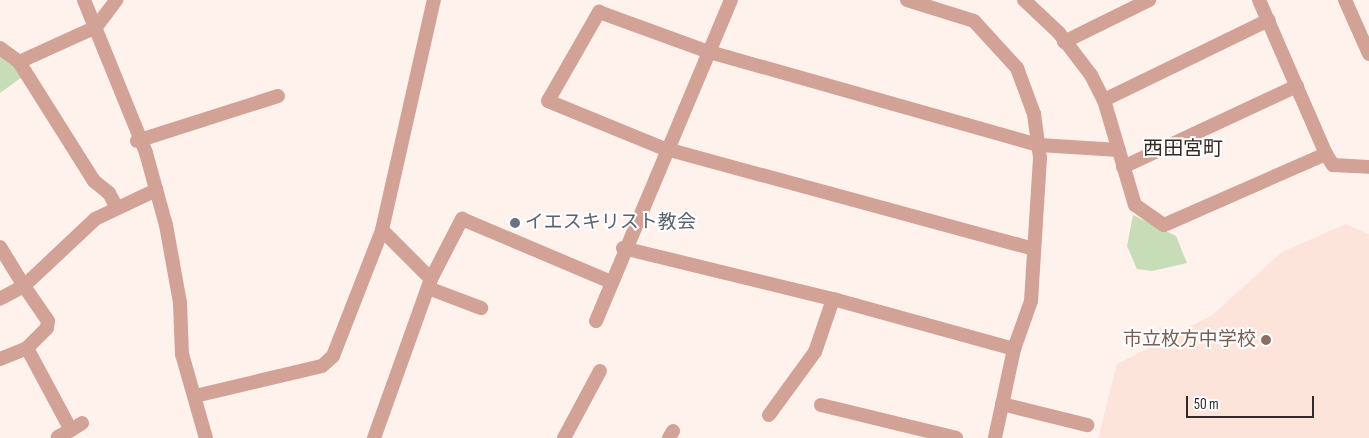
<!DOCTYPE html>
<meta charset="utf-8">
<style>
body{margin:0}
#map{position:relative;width:1369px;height:438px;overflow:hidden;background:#fff2ed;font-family:"Sofia Sans Condensed","Noto Sans JP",sans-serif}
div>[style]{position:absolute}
.built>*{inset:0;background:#fce4db}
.green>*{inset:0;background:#c7ddb8}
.street>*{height:14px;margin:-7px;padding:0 7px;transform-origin:7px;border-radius:7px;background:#d3a297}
.dots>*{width:14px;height:14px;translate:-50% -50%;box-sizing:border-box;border:2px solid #fff;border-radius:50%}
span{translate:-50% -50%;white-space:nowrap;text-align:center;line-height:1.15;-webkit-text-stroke:4px #fff;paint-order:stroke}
.worship-label{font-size:19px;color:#5b616d}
.left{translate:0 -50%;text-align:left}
.education-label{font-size:19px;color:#785e54}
.right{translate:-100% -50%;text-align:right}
.neighbourhood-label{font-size:20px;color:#352925}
.scale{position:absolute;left:1186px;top:396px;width:128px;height:22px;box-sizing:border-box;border:2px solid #352925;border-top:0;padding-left:6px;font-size:15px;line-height:18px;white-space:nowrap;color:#352925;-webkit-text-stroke:4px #fff;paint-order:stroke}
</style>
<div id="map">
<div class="built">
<div style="clip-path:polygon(1346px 224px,1369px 234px,1369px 438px,1098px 438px,1117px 364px,1211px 316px,1282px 252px)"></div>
</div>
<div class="green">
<div style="clip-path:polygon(0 53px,25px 75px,0 93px)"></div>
<div style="clip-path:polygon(1133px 215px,1176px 236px,1187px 263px,1152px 271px,1137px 269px,1127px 246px)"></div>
</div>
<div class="street">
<div style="left:84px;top:0;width:165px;rotate:67.9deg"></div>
<div style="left:146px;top:153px;width:75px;rotate:74.5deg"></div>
<div style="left:166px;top:225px;width:79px;rotate:79.8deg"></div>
<div style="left:180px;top:303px;width:51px;rotate:87.8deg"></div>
<div style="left:182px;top:354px;width:87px;rotate:74.1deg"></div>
<div style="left:907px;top:0;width:70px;rotate:17.4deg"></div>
<div style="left:974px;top:21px;width:64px;rotate:47.5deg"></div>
<div style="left:1017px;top:68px;width:49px;rotate:69.7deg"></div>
<div style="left:1034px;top:114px;width:44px;rotate:82.2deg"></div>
<div style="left:1040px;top:158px;width:143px;rotate:93.6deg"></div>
<div style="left:1031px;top:301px;width:51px;rotate:109.5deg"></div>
<div style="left:1014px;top:349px;width:91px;rotate:102.1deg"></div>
<div style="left:1024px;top:0;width:48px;rotate:43.3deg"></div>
<div style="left:1059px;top:33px;width:53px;rotate:52.7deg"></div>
<div style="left:1091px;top:75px;width:28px;rotate:63deg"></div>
<div style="left:1104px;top:100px;width:109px;rotate:73.6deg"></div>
<div style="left:1135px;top:205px;width:35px;rotate:35deg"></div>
<div style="left:1164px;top:225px;width:177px;rotate:-23.7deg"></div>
<div style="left:1326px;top:154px;width:168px;rotate:-113.5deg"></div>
<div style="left:1345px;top:0;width:59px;rotate:66deg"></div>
<div style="left:1064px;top:42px;width:95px;rotate:-26.3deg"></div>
<div style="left:0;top:48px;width:24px;rotate:36deg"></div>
<div style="left:19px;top:62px;width:141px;rotate:57.8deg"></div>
<div style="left:94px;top:181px;width:19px;rotate:39deg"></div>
<div style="left:109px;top:193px;width:15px;rotate:62deg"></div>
<div style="left:19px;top:62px;width:85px;rotate:-24.4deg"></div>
<div style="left:96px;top:27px;width:34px;rotate:-53deg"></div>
<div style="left:1104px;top:100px;width:183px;rotate:-25.9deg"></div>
<div style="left:137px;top:141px;width:148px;rotate:-17.7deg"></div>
<div style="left:1326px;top:154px;width:13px;rotate:58deg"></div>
<div style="left:1333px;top:165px;width:36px;rotate:3deg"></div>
<div style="left:1123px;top:167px;width:192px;rotate:-25deg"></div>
<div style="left:0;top:247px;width:46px;rotate:58.4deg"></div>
<div style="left:24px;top:286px;width:27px;rotate:152deg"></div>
<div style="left:623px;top:248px;width:216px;rotate:13.7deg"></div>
<div style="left:833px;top:299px;width:188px;rotate:15.4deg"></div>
<div style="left:1034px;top:249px;width:382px;rotate:-164.8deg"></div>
<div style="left:665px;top:149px;width:126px;rotate:-157.7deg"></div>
<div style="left:548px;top:101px;width:103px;rotate:-60.2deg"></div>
<div style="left:599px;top:12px;width:114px;rotate:20deg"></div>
<div style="left:706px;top:51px;width:346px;rotate:15.8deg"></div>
<div style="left:1039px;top:145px;width:80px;rotate:3.6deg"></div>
<div style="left:431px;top:279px;width:68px;rotate:-62.7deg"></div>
<div style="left:462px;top:219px;width:160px;rotate:22.9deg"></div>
<div style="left:428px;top:288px;width:57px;rotate:20.7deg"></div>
<div style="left:596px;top:321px;width:348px;rotate:-67.2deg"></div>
<div style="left:27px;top:348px;width:93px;rotate:61.8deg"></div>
<div style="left:71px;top:430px;width:15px;rotate:152deg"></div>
<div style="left:0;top:359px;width:29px;rotate:-22deg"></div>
<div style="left:27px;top:348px;width:28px;rotate:-45deg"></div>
<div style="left:47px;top:328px;width:7px;rotate:-82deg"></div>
<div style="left:48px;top:321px;width:42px;rotate:-124.4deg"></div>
<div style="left:24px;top:286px;width:98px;rotate:-43.3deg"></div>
<div style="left:95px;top:219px;width:68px;rotate:-25.4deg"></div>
<div style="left:195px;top:396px;width:130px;rotate:-13.3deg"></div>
<div style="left:322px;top:366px;width:15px;rotate:-42deg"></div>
<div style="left:333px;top:356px;width:135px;rotate:-68.7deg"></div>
<div style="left:382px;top:230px;width:236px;rotate:-77.3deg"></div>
<div style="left:1002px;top:404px;width:88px;rotate:13.9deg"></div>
<div style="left:821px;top:405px;width:139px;rotate:13.7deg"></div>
<div style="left:769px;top:415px;width:78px;rotate:-53.9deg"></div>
<div style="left:815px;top:352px;width:56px;rotate:-71.2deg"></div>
<div style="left:71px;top:430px;width:13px;rotate:-32deg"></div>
<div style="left:374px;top:438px;width:169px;rotate:-70.3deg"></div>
<div style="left:431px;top:279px;width:69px;rotate:-135deg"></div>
<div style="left:564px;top:438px;width:76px;rotate:-61.8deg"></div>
<div style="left:669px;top:438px;width:8px;rotate:-60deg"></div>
</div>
<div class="dots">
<div style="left:515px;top:223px;background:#6b7280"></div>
<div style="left:1266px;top:340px;background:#8d6e63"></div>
</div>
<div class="worship-label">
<span class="left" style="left:525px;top:223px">イエスキリスト教会</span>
</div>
<div class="education-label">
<span class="right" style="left:1256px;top:340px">市立枚方中学校</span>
</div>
<div class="neighbourhood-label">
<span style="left:1183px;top:149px">西田宮町</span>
</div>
<div class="scale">50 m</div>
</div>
